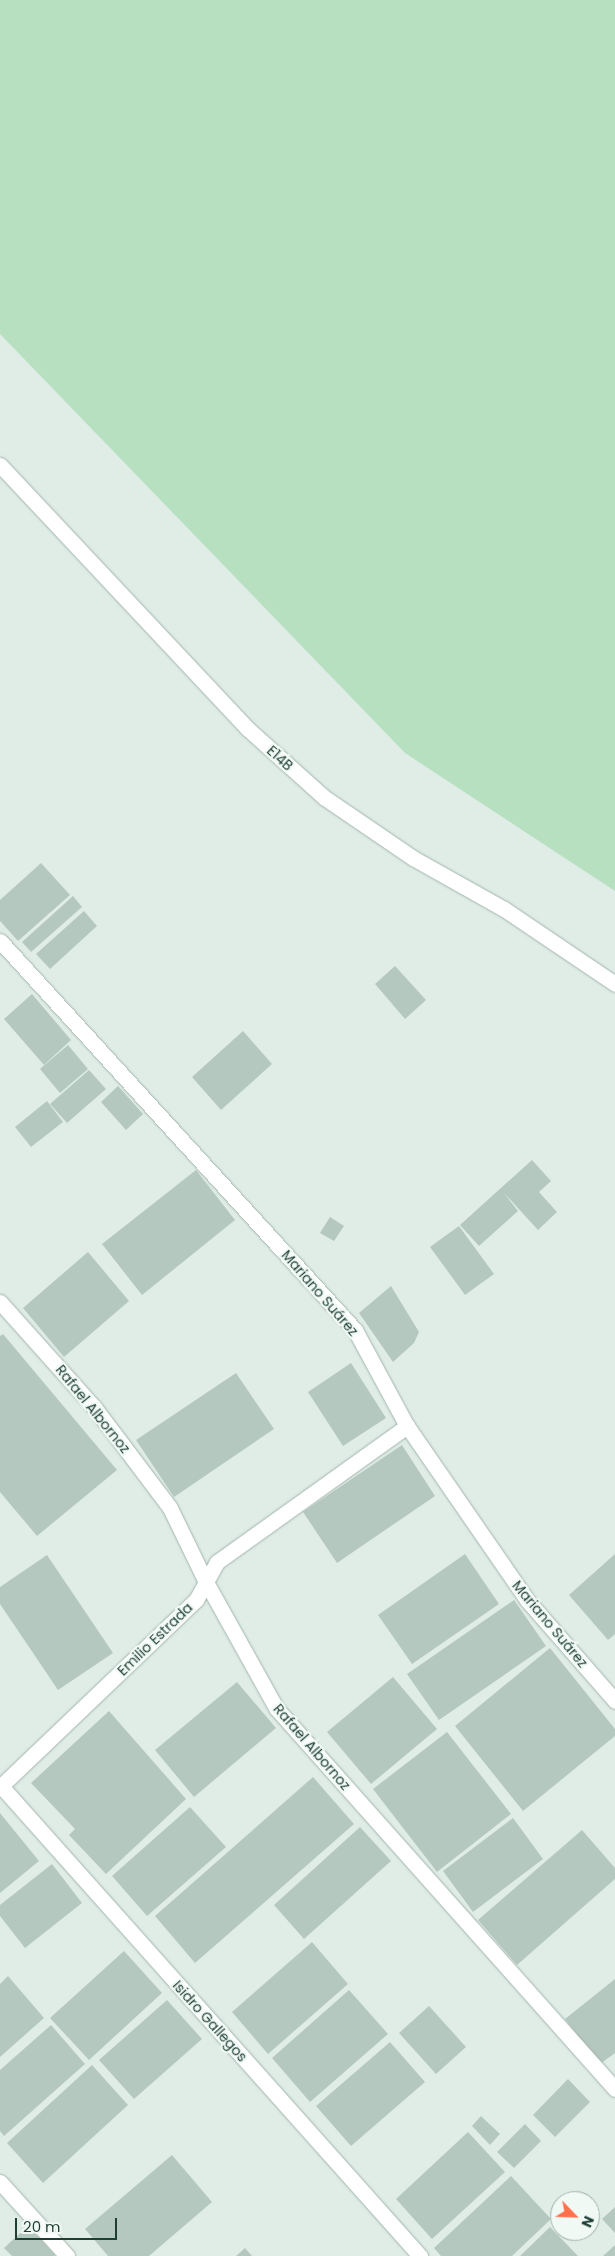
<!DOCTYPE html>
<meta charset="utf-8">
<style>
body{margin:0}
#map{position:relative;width:615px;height:2256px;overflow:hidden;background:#e0ede7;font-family:Poppins,sans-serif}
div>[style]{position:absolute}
.green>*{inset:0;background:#b7e0c0}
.building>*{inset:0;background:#b5c8c0}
.roads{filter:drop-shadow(0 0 1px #a2b5ae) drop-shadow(0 0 1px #a2b5ae)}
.street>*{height:15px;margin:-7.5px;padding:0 7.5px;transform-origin:7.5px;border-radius:7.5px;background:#fff}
span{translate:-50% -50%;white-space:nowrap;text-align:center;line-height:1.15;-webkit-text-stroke:4.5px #f1f9f5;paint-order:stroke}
.street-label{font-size:14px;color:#1f3f35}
.north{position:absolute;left:550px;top:2191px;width:50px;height:50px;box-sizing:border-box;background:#f1f9f5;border:1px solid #9dafa8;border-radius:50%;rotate:114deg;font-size:14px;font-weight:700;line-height:20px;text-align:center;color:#1f3f35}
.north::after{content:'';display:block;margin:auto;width:18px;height:22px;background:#ff714c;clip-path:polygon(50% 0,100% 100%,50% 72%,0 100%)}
.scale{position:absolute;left:15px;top:2218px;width:102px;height:22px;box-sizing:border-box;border:2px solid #1f3f35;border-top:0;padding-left:6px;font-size:15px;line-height:18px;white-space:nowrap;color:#1f3f35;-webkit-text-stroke:4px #f1f9f5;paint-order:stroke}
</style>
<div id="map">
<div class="green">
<div style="clip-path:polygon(0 0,615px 0,615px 891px,405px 753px,0 334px)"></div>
</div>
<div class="building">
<div style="clip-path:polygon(41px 863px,70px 895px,18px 941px,0 921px,0 900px)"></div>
<div style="clip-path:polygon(73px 896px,82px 907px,31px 952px,22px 942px)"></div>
<div style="clip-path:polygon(84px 911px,97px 926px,50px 969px,36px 954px)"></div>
<div style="clip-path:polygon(395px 966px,426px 1000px,405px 1019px,375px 984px)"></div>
<div style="clip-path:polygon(32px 994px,71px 1040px,44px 1065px,4px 1019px)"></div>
<div style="clip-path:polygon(243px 1031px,272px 1064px,221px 1110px,192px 1077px)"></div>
<div style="clip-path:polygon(68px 1045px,88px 1069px,60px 1093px,40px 1069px)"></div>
<div style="clip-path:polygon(89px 1070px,106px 1089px,67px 1123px,50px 1104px)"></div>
<div style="clip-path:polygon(118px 1086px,143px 1114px,126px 1130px,101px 1102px)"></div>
<div style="clip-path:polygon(47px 1101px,63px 1122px,31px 1147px,15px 1127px)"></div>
<div style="clip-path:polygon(532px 1160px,551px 1181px,539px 1192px,557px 1212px,538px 1230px,504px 1193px,518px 1211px,479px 1246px,460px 1225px)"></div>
<div style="clip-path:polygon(196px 1170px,235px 1220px,142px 1295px,102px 1244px)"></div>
<div style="clip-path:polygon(330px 1217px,344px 1226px,334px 1241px,320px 1233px)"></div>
<div style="clip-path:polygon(459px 1226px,494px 1274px,465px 1295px,430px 1247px)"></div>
<div style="clip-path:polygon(88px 1252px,129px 1301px,64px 1357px,23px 1308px)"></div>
<div style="clip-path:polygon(391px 1286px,419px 1332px,414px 1343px,393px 1362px,359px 1313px)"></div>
<div style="clip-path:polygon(3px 1334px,117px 1470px,37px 1536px,0 1492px,0 1336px)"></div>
<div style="clip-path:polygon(351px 1363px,386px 1418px,343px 1446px,308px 1392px)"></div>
<div style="clip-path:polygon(236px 1373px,274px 1429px,174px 1497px,136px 1440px)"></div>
<div style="clip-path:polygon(402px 1445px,435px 1496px,337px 1563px,303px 1512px)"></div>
<div style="clip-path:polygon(465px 1554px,499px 1604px,412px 1664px,378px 1615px)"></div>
<div style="clip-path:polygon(615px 1554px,615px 1634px,608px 1640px,569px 1595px)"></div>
<div style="clip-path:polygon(47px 1555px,113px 1653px,58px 1690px,0 1604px,0 1587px)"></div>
<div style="clip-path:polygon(514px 1600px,546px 1646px,439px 1720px,407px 1674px)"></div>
<div style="clip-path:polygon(550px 1648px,615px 1729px,615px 1736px,523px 1811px,455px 1726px)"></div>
<div style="clip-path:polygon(393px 1677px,437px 1729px,371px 1784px,327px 1732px)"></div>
<div style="clip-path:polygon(237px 1682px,276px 1728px,194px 1797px,155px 1750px)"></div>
<div style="clip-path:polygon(109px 1711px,186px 1799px,106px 1874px,69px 1835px,75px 1829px,31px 1783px)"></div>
<div style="clip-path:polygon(447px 1732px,511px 1814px,437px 1872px,373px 1789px)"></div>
<div style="clip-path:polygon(313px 1777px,354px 1824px,195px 1963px,155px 1916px)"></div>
<div style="clip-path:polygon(190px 1807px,226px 1847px,147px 1916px,112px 1876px)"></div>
<div style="clip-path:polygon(0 1813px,39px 1861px,0 1893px)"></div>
<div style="clip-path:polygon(513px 1818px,543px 1859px,473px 1912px,443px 1871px)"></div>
<div style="clip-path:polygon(360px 1827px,391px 1861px,304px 1939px,274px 1905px)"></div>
<div style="clip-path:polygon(582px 1830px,615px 1868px,615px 1879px,517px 1965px,478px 1920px)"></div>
<div style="clip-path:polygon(52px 1864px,82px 1903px,25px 1948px,0 1916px,0 1905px)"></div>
<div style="clip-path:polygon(312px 1942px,348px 1984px,268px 2054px,232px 2012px)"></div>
<div style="clip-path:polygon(124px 1951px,162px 1993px,89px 2060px,50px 2018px)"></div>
<div style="clip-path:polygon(8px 1976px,44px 2018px,0 2057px,0 1984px)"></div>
<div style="clip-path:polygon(615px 1979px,615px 2053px,600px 2064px,565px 2019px)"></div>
<div style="clip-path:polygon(349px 1990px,388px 2034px,310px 2102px,272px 2058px)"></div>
<div style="clip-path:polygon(167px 2000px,202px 2039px,134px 2099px,99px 2060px)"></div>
<div style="clip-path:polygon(429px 2006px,466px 2047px,436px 2074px,399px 2033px)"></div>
<div style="clip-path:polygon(51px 2025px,85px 2064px,4px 2136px,0 2131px,0 2070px)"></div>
<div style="clip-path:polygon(390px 2042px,425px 2082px,351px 2146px,316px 2106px)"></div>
<div style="clip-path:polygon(92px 2065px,128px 2105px,43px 2183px,7px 2143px)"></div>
<div style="clip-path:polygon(568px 2079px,590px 2102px,555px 2137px,533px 2115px)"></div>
<div style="clip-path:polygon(481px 2116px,500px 2134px,490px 2145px,472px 2126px)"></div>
<div style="clip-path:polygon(525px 2124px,541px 2141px,514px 2168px,497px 2152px)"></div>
<div style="clip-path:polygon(468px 2132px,505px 2172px,432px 2239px,396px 2199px)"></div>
<div style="clip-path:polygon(172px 2155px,212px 2202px,149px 2256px,108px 2256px,85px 2229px)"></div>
<div style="clip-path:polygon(511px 2176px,551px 2219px,512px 2256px,441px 2256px,434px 2248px)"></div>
<div style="clip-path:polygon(615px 2207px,615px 2233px,602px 2219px)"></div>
<div style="clip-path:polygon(28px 2226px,55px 2255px,54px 2256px,12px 2256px,4px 2248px)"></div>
<div style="clip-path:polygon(550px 2227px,578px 2256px,520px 2256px)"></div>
<div style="clip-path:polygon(615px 2245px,615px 2256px,603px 2256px)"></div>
<div style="clip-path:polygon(245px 2248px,252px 2256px,236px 2256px)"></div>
</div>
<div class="roads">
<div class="street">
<div style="left:0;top:465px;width:362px;rotate:46.8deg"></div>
<div style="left:248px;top:729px;width:103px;rotate:41.9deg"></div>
<div style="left:325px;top:798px;width:107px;rotate:34.3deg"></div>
<div style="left:413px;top:858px;width:104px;rotate:29.3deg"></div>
<div style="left:504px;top:909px;width:134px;rotate:34deg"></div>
<div style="left:0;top:941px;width:527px;rotate:47.62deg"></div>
<div style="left:355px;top:1330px;width:109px;rotate:61.6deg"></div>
<div style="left:407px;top:1426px;width:211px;rotate:55.4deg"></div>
<div style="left:527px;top:1600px;width:134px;rotate:48.9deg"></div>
<div style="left:0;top:1302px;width:141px;rotate:48.2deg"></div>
<div style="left:94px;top:1407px;width:126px;rotate:53deg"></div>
<div style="left:170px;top:1508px;width:82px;rotate:64.1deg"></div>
<div style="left:206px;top:1582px;width:144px;rotate:60.9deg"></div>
<div style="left:276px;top:1708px;width:510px;rotate:48.34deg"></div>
<div style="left:1px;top:1786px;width:630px;rotate:48.28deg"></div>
<div style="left:0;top:1787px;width:271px;rotate:-43.7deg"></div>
<div style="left:196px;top:1600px;width:43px;rotate:-61.1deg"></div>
<div style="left:217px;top:1562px;width:234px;rotate:-35.6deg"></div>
<div style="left:0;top:2182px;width:100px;rotate:47.8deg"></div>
</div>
</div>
<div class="street-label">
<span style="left:280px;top:758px;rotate:42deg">E14B</span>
<span style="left:320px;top:1293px;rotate:49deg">Mariano Suárez</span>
<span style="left:93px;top:1409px;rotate:51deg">Rafael Albornoz</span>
<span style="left:550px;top:1624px;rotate:50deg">Mariano Suárez</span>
<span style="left:155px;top:1639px;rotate:-44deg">Emilio Estrada</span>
<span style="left:312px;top:1747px;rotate:49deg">Rafael Albornoz</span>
<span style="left:210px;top:2021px;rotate:48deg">Isidro Gallegos</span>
</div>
<div class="north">N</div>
<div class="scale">20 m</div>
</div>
